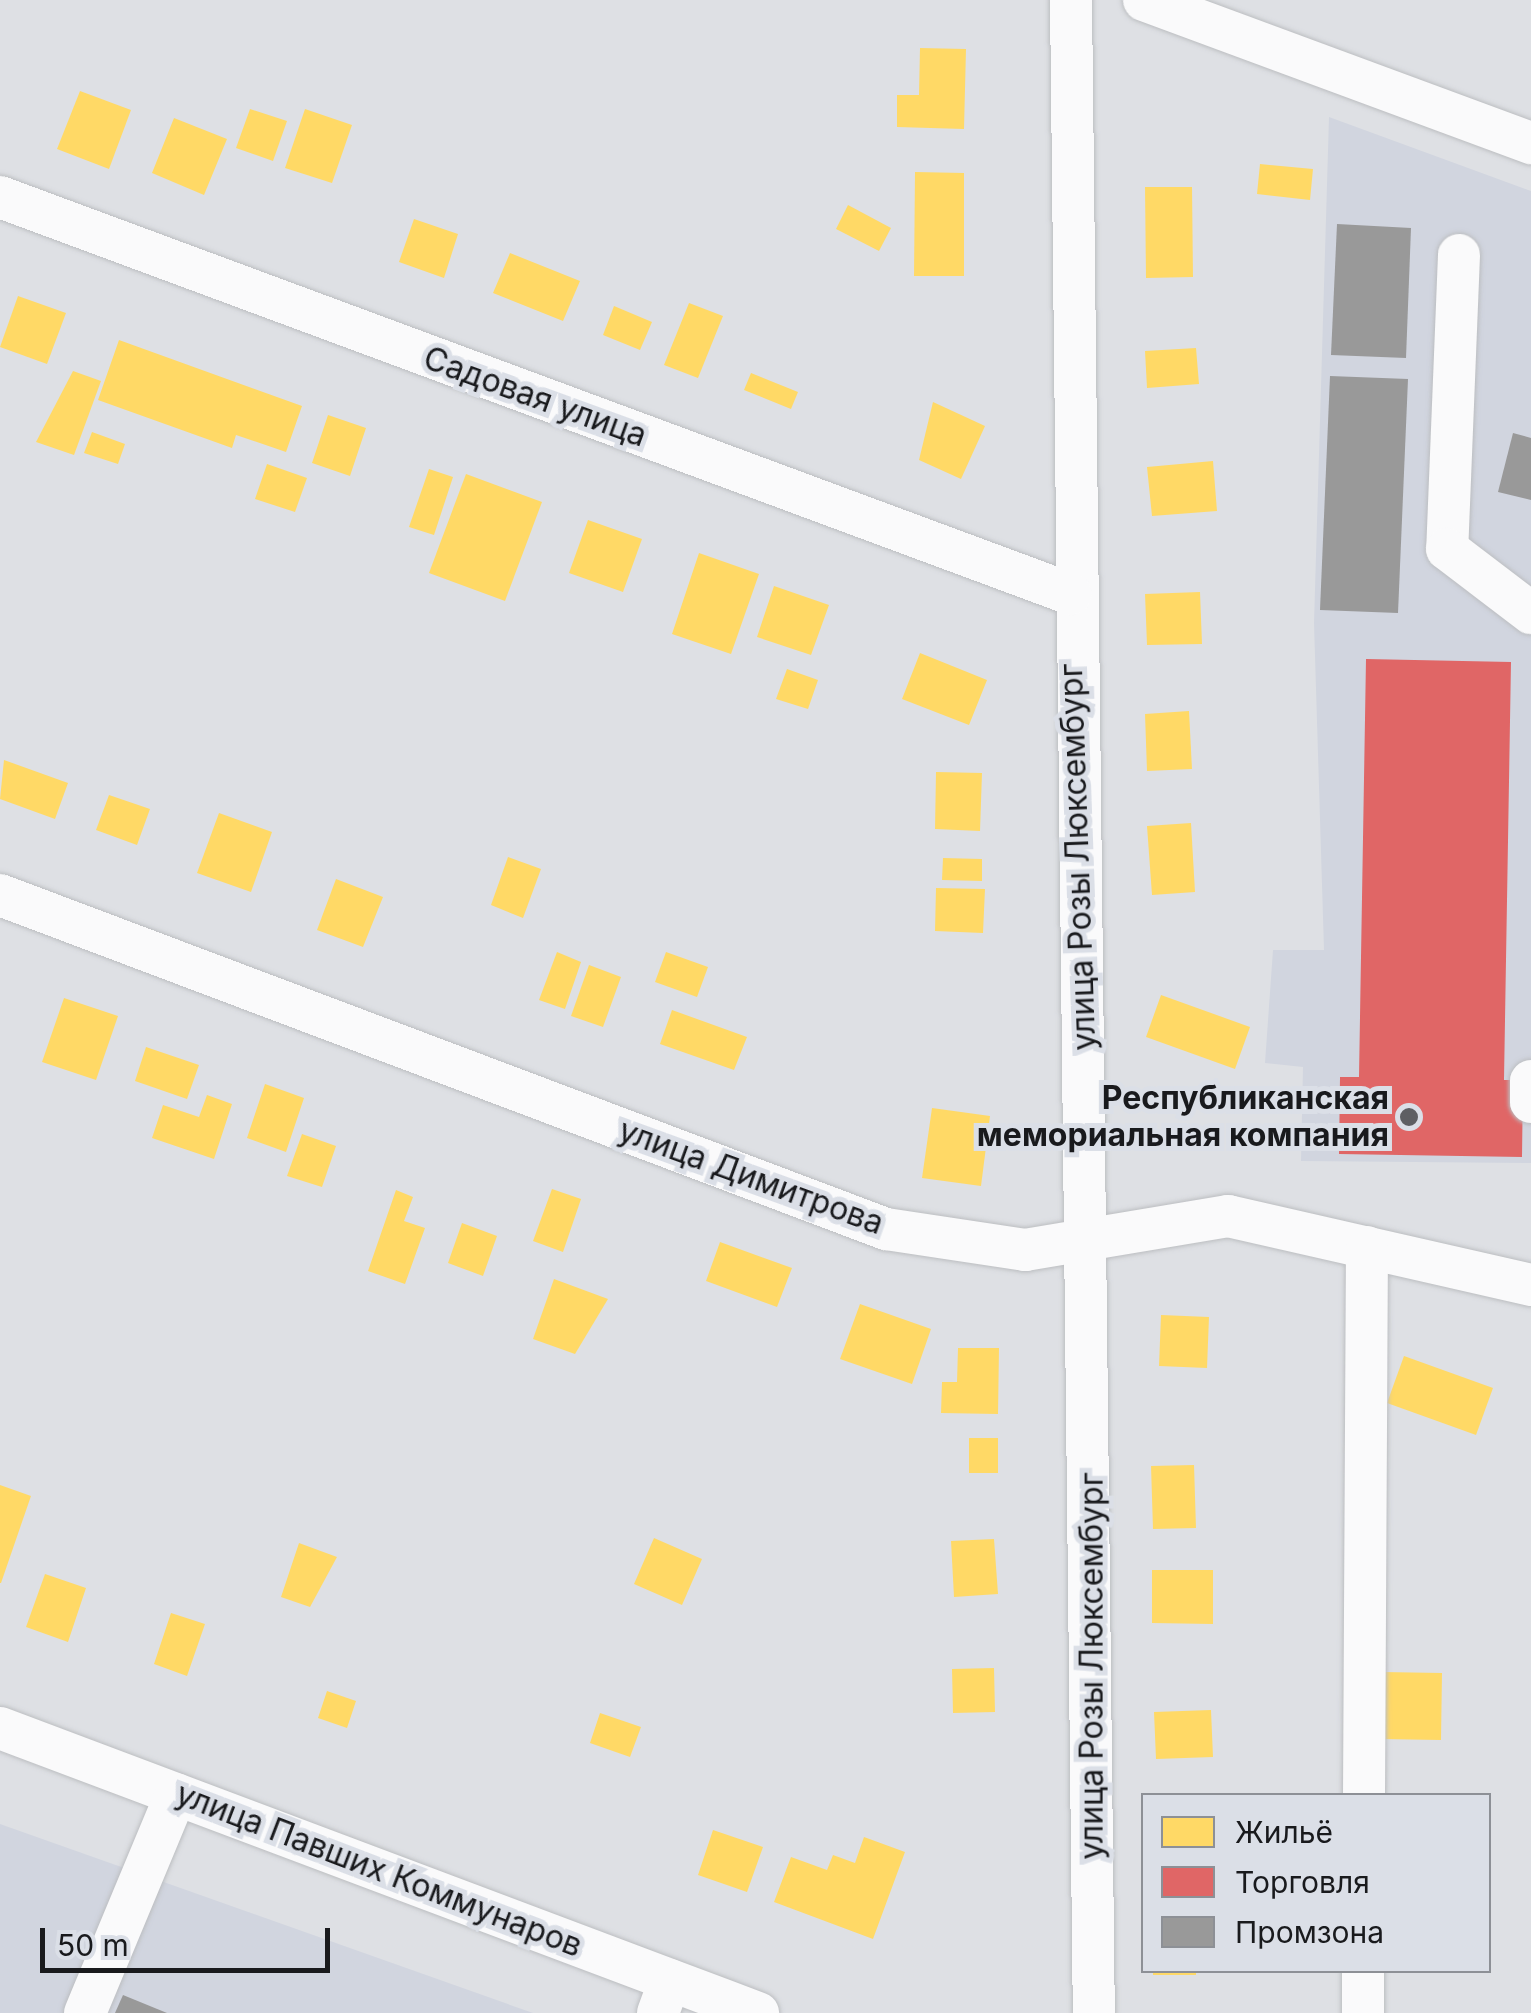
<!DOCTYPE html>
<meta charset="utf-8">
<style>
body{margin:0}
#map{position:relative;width:1531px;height:2013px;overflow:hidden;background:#dee0e4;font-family:Inter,sans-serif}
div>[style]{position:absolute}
.built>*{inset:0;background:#d1d5df}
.homes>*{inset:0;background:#ffd966}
.shops>*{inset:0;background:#e06666}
.industry>*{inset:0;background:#999}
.roads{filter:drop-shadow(0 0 2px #bcbec1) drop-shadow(0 0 2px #bcbec1)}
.minor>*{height:42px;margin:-21px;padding:0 21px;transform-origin:21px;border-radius:21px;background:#fafafb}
.dots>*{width:28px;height:28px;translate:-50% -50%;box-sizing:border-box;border:5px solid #dbdfe7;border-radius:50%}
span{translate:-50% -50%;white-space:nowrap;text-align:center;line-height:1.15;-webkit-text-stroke:10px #dbdfe7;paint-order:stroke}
.street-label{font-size:32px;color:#191a1d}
.poi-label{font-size:32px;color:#191a1d;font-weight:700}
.right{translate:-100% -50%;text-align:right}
.legend{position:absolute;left:1141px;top:1793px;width:350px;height:180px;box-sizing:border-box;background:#dbdfe7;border:2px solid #8d9096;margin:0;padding:12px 18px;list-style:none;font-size:30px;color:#191a1d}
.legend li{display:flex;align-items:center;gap:20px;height:50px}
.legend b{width:50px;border:2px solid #8d9096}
.scale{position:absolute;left:40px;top:1928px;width:290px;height:45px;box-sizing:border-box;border:5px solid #191a1d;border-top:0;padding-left:12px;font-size:30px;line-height:35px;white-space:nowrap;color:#191a1d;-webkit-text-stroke:8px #dbdfe7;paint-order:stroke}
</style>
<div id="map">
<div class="built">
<div style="clip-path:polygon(1329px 117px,1531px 191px,1531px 1163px,1301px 1161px,1303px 1067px,1265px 1063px,1273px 950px,1324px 950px,1314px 623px)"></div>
<div style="clip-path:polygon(0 1824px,533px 2013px,0 2013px)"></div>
</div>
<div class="homes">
<div style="clip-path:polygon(920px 48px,966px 49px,964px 129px,897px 127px,897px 95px,919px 95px)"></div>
<div style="clip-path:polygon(80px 91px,131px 110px,109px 169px,57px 149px)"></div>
<div style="clip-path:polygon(250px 109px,287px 121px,273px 161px,236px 148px)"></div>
<div style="clip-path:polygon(305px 109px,352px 125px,332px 183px,285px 168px)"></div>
<div style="clip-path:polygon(174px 118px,227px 139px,204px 195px,152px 173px)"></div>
<div style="clip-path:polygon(1260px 164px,1313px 169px,1310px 200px,1257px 194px)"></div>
<div style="clip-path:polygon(915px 172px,964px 173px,964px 276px,914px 276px)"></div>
<div style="clip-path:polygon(1145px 187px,1192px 187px,1193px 277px,1146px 278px)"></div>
<div style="clip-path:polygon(848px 205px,891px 228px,879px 251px,836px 229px)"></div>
<div style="clip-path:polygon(414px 219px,458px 234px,444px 278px,399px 262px)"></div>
<div style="clip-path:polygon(510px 253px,580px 281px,563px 321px,493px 293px)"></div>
<div style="clip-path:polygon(18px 296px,66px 313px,47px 364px,0 347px)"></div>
<div style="clip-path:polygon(689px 303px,723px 316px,698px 378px,664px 365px)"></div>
<div style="clip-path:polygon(614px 306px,652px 322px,640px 350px,603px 335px)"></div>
<div style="clip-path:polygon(119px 340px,302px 406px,286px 452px,236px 435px,232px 448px,98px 400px)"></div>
<div style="clip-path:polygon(1196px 348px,1199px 384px,1147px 388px,1145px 351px)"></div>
<div style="clip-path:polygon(73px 371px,101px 381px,74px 455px,36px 442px)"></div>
<div style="clip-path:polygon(751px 373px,798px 392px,791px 409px,744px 390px)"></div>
<div style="clip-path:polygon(933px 402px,985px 426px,961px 479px,919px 460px)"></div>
<div style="clip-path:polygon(328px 415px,366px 428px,350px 476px,312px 463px)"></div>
<div style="clip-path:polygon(92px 432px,125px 444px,118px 464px,84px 453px)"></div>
<div style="clip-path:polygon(1213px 461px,1217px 511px,1152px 516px,1147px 467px)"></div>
<div style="clip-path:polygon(267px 464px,307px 478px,295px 512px,255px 499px)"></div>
<div style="clip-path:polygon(429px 469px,453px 477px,434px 535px,409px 527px)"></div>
<div style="clip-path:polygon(466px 474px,542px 502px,505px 601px,429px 573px)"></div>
<div style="clip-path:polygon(588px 520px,642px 539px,623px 592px,569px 573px)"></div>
<div style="clip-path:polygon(699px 553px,759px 574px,731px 654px,672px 634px)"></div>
<div style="clip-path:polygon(774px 586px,829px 605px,811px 655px,757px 637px)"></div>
<div style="clip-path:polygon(1200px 592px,1202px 644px,1147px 645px,1145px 594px)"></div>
<div style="clip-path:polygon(920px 653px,987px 680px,969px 725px,902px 699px)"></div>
<div style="clip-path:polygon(787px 669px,818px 680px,808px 709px,776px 699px)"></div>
<div style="clip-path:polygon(1189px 711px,1192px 769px,1147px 771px,1145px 714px)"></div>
<div style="clip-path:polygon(4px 760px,68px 783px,55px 819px,0 799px)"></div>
<div style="clip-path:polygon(936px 772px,982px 773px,980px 831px,935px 829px)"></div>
<div style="clip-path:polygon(109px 795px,150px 809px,137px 845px,96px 830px)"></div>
<div style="clip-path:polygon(219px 813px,272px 832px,251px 892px,197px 873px)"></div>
<div style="clip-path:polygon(1191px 823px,1195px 892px,1152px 895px,1147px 826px)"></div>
<div style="clip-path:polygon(508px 857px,541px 869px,523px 918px,491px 905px)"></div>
<div style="clip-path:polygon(943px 858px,982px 859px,982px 881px,942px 880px)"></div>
<div style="clip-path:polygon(336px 879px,383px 897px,363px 947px,317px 930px)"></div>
<div style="clip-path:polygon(936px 888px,985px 889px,983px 933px,935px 931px)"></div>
<div style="clip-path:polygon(557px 952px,581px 962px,565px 1009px,539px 1000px)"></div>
<div style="clip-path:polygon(666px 952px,708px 967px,697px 997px,655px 982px)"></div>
<div style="clip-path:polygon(589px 965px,621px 977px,603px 1027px,571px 1016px)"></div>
<div style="clip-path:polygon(1161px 995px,1250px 1027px,1235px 1069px,1146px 1037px)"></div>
<div style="clip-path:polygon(64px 998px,118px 1016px,96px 1080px,42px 1062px)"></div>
<div style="clip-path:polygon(672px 1010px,747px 1037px,734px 1070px,660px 1044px)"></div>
<div style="clip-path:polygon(146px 1047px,199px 1065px,187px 1099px,135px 1081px)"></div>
<div style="clip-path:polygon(265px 1084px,304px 1098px,286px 1152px,247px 1138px)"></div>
<div style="clip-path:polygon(207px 1095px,232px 1104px,214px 1159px,152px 1138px,163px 1105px,199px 1117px)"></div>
<div style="clip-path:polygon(932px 1108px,990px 1116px,981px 1186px,922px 1178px)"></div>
<div style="clip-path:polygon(302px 1134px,336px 1146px,322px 1187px,287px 1176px)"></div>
<div style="clip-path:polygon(552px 1189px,581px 1199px,563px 1252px,533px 1241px)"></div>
<div style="clip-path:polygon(396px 1190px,413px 1197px,404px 1221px,425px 1228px,405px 1284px,368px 1271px)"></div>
<div style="clip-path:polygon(462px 1223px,497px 1236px,483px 1276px,448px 1263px)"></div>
<div style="clip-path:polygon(720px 1242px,792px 1268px,777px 1307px,706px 1281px)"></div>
<div style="clip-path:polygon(554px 1279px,608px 1299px,575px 1354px,533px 1339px)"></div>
<div style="clip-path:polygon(860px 1304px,931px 1329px,912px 1384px,840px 1359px)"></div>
<div style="clip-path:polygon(1161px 1315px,1209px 1317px,1207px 1368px,1159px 1366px)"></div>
<div style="clip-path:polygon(958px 1348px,999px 1348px,998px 1414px,941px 1413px,942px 1382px,957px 1382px)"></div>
<div style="clip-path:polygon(1404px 1356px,1493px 1388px,1476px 1435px,1387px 1403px)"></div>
<div style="clip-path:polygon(969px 1438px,998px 1438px,998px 1473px,969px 1473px)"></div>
<div style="clip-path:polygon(1194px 1465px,1196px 1528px,1153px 1529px,1151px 1466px)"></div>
<div style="clip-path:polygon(0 1485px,31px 1496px,1px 1583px,0 1583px)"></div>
<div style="clip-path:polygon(654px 1538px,702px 1559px,682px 1605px,634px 1584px)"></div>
<div style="clip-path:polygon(994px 1539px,998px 1594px,954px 1597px,951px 1541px)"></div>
<div style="clip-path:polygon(299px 1543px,337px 1557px,310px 1607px,281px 1597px)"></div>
<div style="clip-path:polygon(1152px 1570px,1213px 1570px,1213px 1624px,1152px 1623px)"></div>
<div style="clip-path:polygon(45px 1574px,86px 1588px,68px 1642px,26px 1627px)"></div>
<div style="clip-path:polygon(171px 1613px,205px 1624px,187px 1676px,154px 1664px)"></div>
<div style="clip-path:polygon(994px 1668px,995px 1712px,953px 1713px,952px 1669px)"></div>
<div style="clip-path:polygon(1382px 1672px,1442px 1673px,1441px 1740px,1380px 1739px)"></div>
<div style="clip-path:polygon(327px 1691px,356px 1701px,347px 1728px,318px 1718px)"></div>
<div style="clip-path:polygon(1211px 1710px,1213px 1757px,1156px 1759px,1154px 1712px)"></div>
<div style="clip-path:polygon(600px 1713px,641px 1727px,630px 1757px,590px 1743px)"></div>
<div style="clip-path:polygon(713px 1830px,763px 1847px,747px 1892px,698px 1875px)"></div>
<div style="clip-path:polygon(864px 1837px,905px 1852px,873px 1939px,774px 1902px,791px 1857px,827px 1870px,833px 1855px,855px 1863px)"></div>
<div style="clip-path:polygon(1153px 1970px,1196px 1970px,1196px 1975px,1153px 1975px)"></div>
</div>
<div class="shops">
<div style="clip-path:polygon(1366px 659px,1511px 662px,1504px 1080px,1523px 1080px,1522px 1157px,1339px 1154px,1340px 1077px,1359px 1077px)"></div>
</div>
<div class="industry">
<div style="clip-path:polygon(1337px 224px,1411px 228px,1406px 358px,1331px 355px)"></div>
<div style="clip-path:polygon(1330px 376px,1408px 379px,1398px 613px,1320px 610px)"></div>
<div style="clip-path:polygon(1513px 433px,1531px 438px,1531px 500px,1498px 492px)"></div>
<div style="clip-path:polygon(123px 1995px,167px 2013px,115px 2013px)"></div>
</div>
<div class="roads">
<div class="minor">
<div style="left:1071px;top:0;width:2013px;rotate:89.35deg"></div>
<div style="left:1144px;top:0;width:413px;rotate:20.3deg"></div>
<div style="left:0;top:197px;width:1142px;rotate:20.34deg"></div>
<div style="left:1459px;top:255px;width:294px;rotate:92.3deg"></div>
<div style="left:1447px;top:549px;width:106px;rotate:37.3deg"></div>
<div style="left:0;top:895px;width:947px;rotate:20.66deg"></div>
<div style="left:886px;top:1229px;width:141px;rotate:8.6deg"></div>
<div style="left:1025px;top:1250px;width:206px;rotate:-9.5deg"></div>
<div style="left:1228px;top:1216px;width:311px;rotate:12.8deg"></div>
<div style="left:1531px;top:1081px;width:21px;rotate:90deg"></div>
<div style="left:0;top:1728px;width:810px;rotate:20.61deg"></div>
<div style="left:1364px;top:1796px;width:549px;rotate:-89.69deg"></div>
<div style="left:85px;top:2013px;width:237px;rotate:-67.4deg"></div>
<div style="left:658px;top:2013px;width:35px;rotate:-70deg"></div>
<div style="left:1363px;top:2013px;width:43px;rotate:-90deg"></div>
</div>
</div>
<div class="dots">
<div style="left:1409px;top:1117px;background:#5e5f63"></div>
</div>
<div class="street-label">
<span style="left:535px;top:397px;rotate:20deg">Садовая улица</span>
<span style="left:1078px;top:857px;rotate:-92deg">улица Розы Люксембург</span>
<span style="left:751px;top:1177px;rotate:20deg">улица Димитрова</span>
<span style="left:1092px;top:1666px;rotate:-90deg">улица Розы Люксембург</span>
<span style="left:379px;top:1870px;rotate:21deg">улица Павших Коммунаров</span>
</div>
<div class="poi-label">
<span class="right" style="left:1389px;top:1117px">Республиканская<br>мемориальная компания</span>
</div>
<ul class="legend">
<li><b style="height:28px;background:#ffd966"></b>Жильё</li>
<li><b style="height:28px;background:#e06666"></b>Торговля</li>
<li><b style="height:28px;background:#999"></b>Промзона</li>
</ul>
<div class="scale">50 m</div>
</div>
